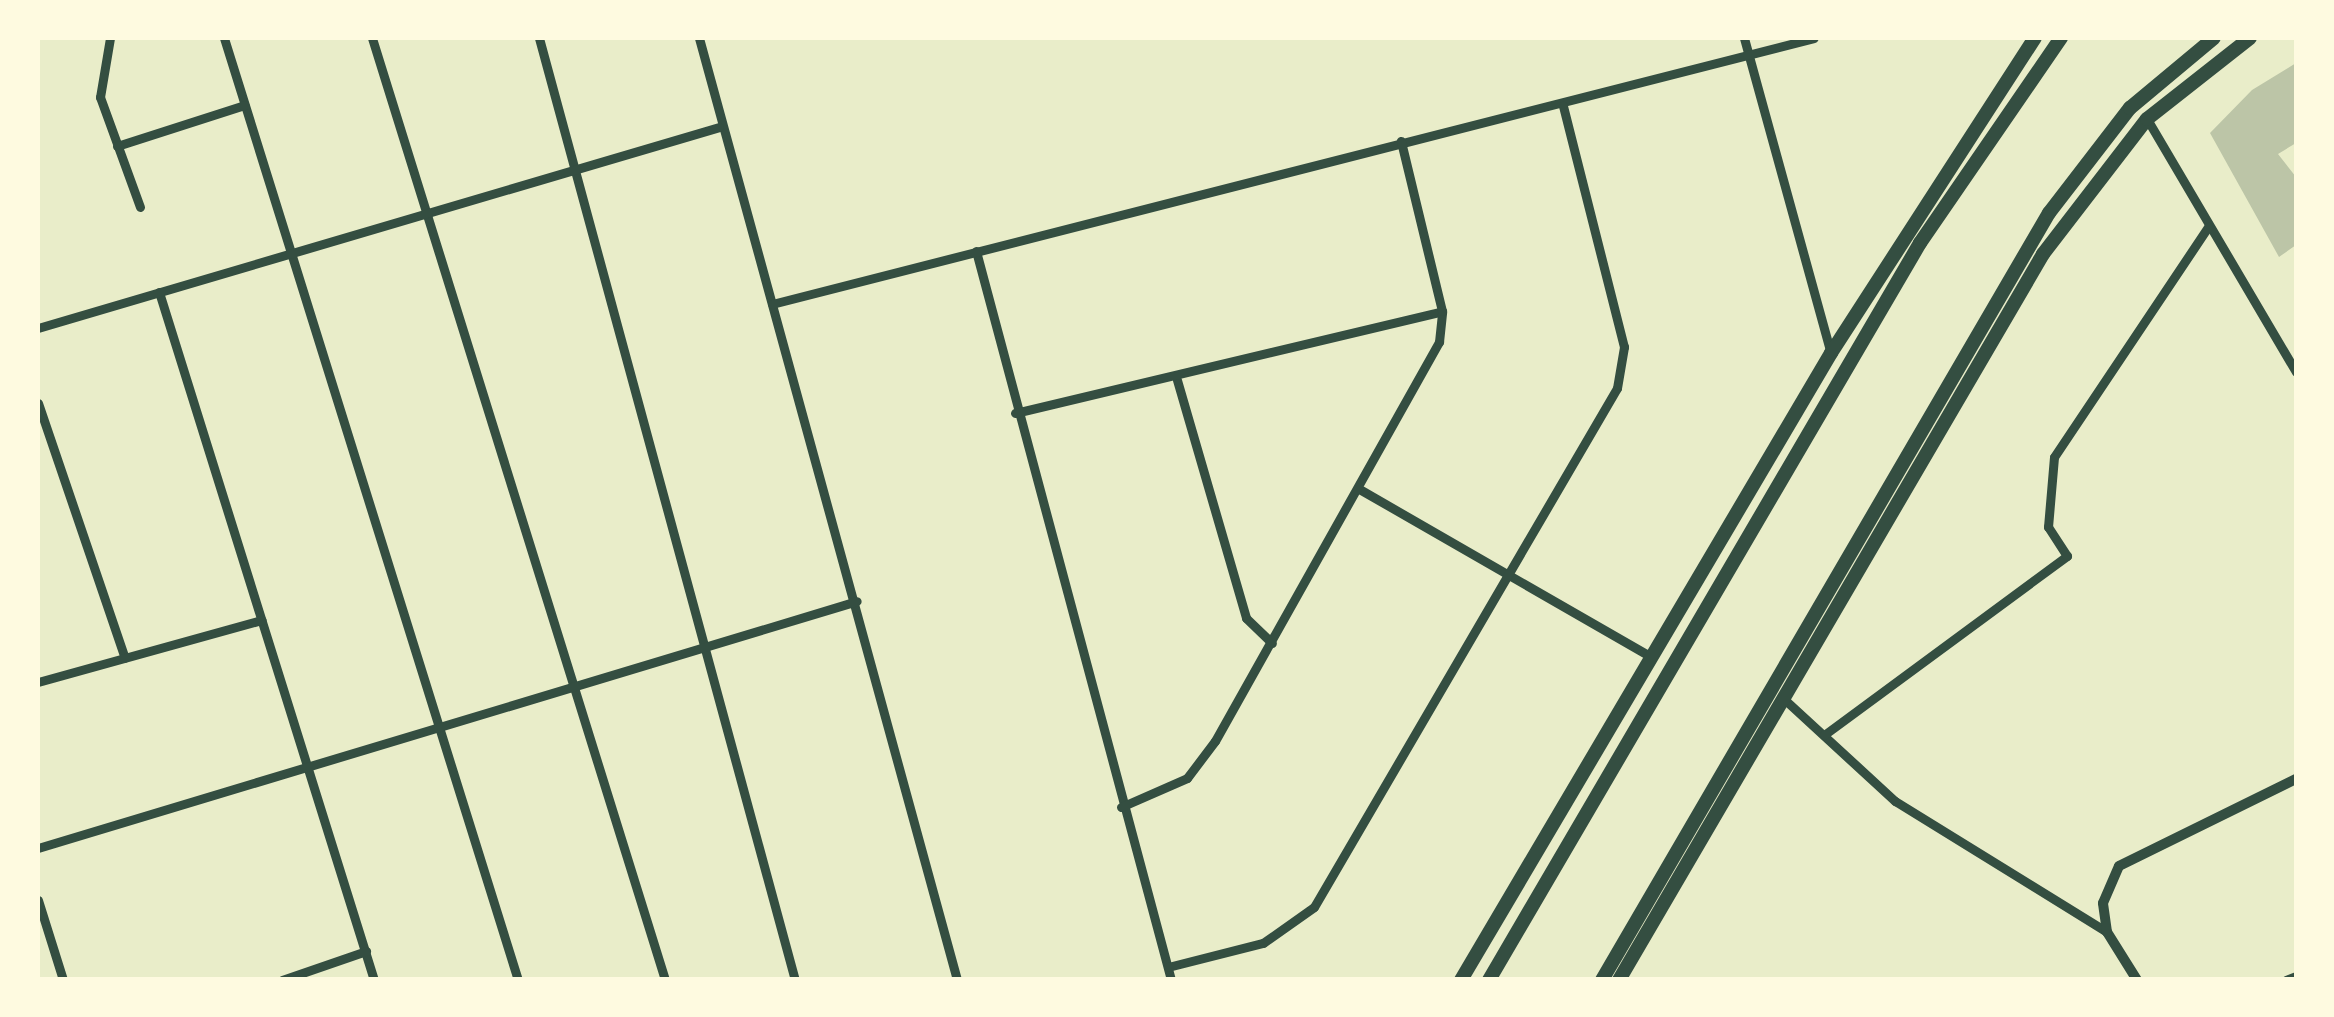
<!DOCTYPE html>
<style>
body{margin:0}
#map{position:relative;width:2334px;height:1017px;overflow:hidden;background:#e9edc9;font-family:"Fira Sans",sans-serif}
div>[style]{position:absolute}
.building>*{inset:0;background:#bcc5a7}
.minor>*{height:9px;margin:-4.5px;padding:0 4.5px;transform-origin:4.5px;border-radius:4.5px;background:#344e41}
.tertiary>*{height:10px;margin:-5px;padding:0 5px;transform-origin:5px;border-radius:5px;background:#344e41}
.primary>*{height:14px;margin:-7px;padding:0 7px;transform-origin:7px;border-radius:7px;background:#344e41}
span{translate:-50% -50%;white-space:nowrap;text-align:center;line-height:1.15;-webkit-text-stroke:10px #fefae0;paint-order:stroke}
.frame{position:absolute;inset:0;border:40px solid #fefae0;pointer-events:none}
</style>
<div id="map">
<div class="building">
<div style="clip-path:polygon(2296px 63px,2296px 143px,2278px 154px,2296px 177px,2296px 245px,2279px 257px,2210px 133px,2252px 90px)"></div>
</div>
<div class="minor">
<div style="left:110px;top:38px;width:60px;rotate:99.6deg"></div>
<div style="left:100px;top:97px;width:117px;rotate:70deg"></div>
<div style="left:224px;top:38px;width:987px;rotate:72.67deg"></div>
<div style="left:372px;top:38px;width:987px;rotate:72.72deg"></div>
<div style="left:539px;top:38px;width:976px;rotate:74.8deg"></div>
<div style="left:699px;top:38px;width:977px;rotate:74.68deg"></div>
<div style="left:1744px;top:38px;width:327px;rotate:74.6deg"></div>
<div style="left:2147px;top:119px;width:294px;rotate:59.5deg"></div>
<div style="left:117px;top:146px;width:134px;rotate:-17.8deg"></div>
<div style="left:976px;top:251px;width:755px;rotate:75.02deg"></div>
<div style="left:159px;top:292px;width:721px;rotate:72.65deg"></div>
<div style="left:772px;top:304px;width:1075px;rotate:-14.32deg"></div>
<div style="left:38px;top:328px;width:710px;rotate:-16.44deg"></div>
<div style="left:1177px;top:380px;width:248px;rotate:73.8deg"></div>
<div style="left:1246px;top:618px;width:36px;rotate:44deg"></div>
<div style="left:38px;top:403px;width:269px;rotate:71.2deg"></div>
<div style="left:1015px;top:413px;width:439px;rotate:-13.4deg"></div>
<div style="left:1361px;top:490px;width:331px;rotate:29.9deg"></div>
<div style="left:38px;top:682px;width:232px;rotate:-15.5deg"></div>
<div style="left:1784px;top:699px;width:151px;rotate:42.6deg"></div>
<div style="left:1895px;top:801px;width:249px;rotate:31.7deg"></div>
<div style="left:1824px;top:735px;width:302px;rotate:-36.4deg"></div>
<div style="left:2067px;top:556px;width:35px;rotate:-123deg"></div>
<div style="left:2048px;top:527px;width:70px;rotate:-85.1deg"></div>
<div style="left:2054px;top:457px;width:277px;rotate:-56.2deg"></div>
<div style="left:1121px;top:807px;width:72px;rotate:-23.7deg"></div>
<div style="left:1187px;top:778px;width:46px;rotate:-52.9deg"></div>
<div style="left:1215px;top:741px;width:458px;rotate:-60.7deg"></div>
<div style="left:1439px;top:342px;width:31px;rotate:-84deg"></div>
<div style="left:1442px;top:311px;width:175px;rotate:-103.6deg"></div>
<div style="left:38px;top:848px;width:855px;rotate:-16.78deg"></div>
<div style="left:38px;top:900px;width:84px;rotate:72.6deg"></div>
<div style="left:1168px;top:967px;width:98px;rotate:-14.2deg"></div>
<div style="left:1263px;top:943px;width:62px;rotate:-35.2deg"></div>
<div style="left:1314px;top:907px;width:601px;rotate:-59.72deg"></div>
<div style="left:1617px;top:388px;width:42px;rotate:-80.3deg"></div>
<div style="left:1624px;top:347px;width:249px;rotate:-104.2deg"></div>
<div style="left:282px;top:980px;width:89px;rotate:-19deg"></div>
<div style="left:2286px;top:980px;width:11px;rotate:-22deg"></div>
</div>
<div class="tertiary">
<div style="left:2137px;top:980px;width:57px;rotate:-122deg"></div>
<div style="left:2107px;top:932px;width:29px;rotate:-98deg"></div>
<div style="left:2103px;top:903px;width:40px;rotate:-66.6deg"></div>
<div style="left:2119px;top:866px;width:197px;rotate:-26.2deg"></div>
</div>
<div class="primary">
<div style="left:1461px;top:980px;width:728px;rotate:-59.45deg"></div>
<div style="left:1831px;top:353px;width:375px;rotate:-57.1deg"></div>
<div style="left:1489px;top:980px;width:854px;rotate:-59.68deg"></div>
<div style="left:1920px;top:243px;width:249px;rotate:-55.5deg"></div>
<div style="left:1602px;top:980px;width:888px;rotate:-59.77deg"></div>
<div style="left:2049px;top:213px;width:133px;rotate:-52.4deg"></div>
<div style="left:2130px;top:108px;width:109px;rotate:-39.8deg"></div>
<div style="left:1619px;top:980px;width:841px;rotate:-59.71deg"></div>
<div style="left:2043px;top:254px;width:170px;rotate:-52.4deg"></div>
<div style="left:2147px;top:119px;width:131px;rotate:-38.2deg"></div>
</div>
<div class="frame"></div>
</div>
